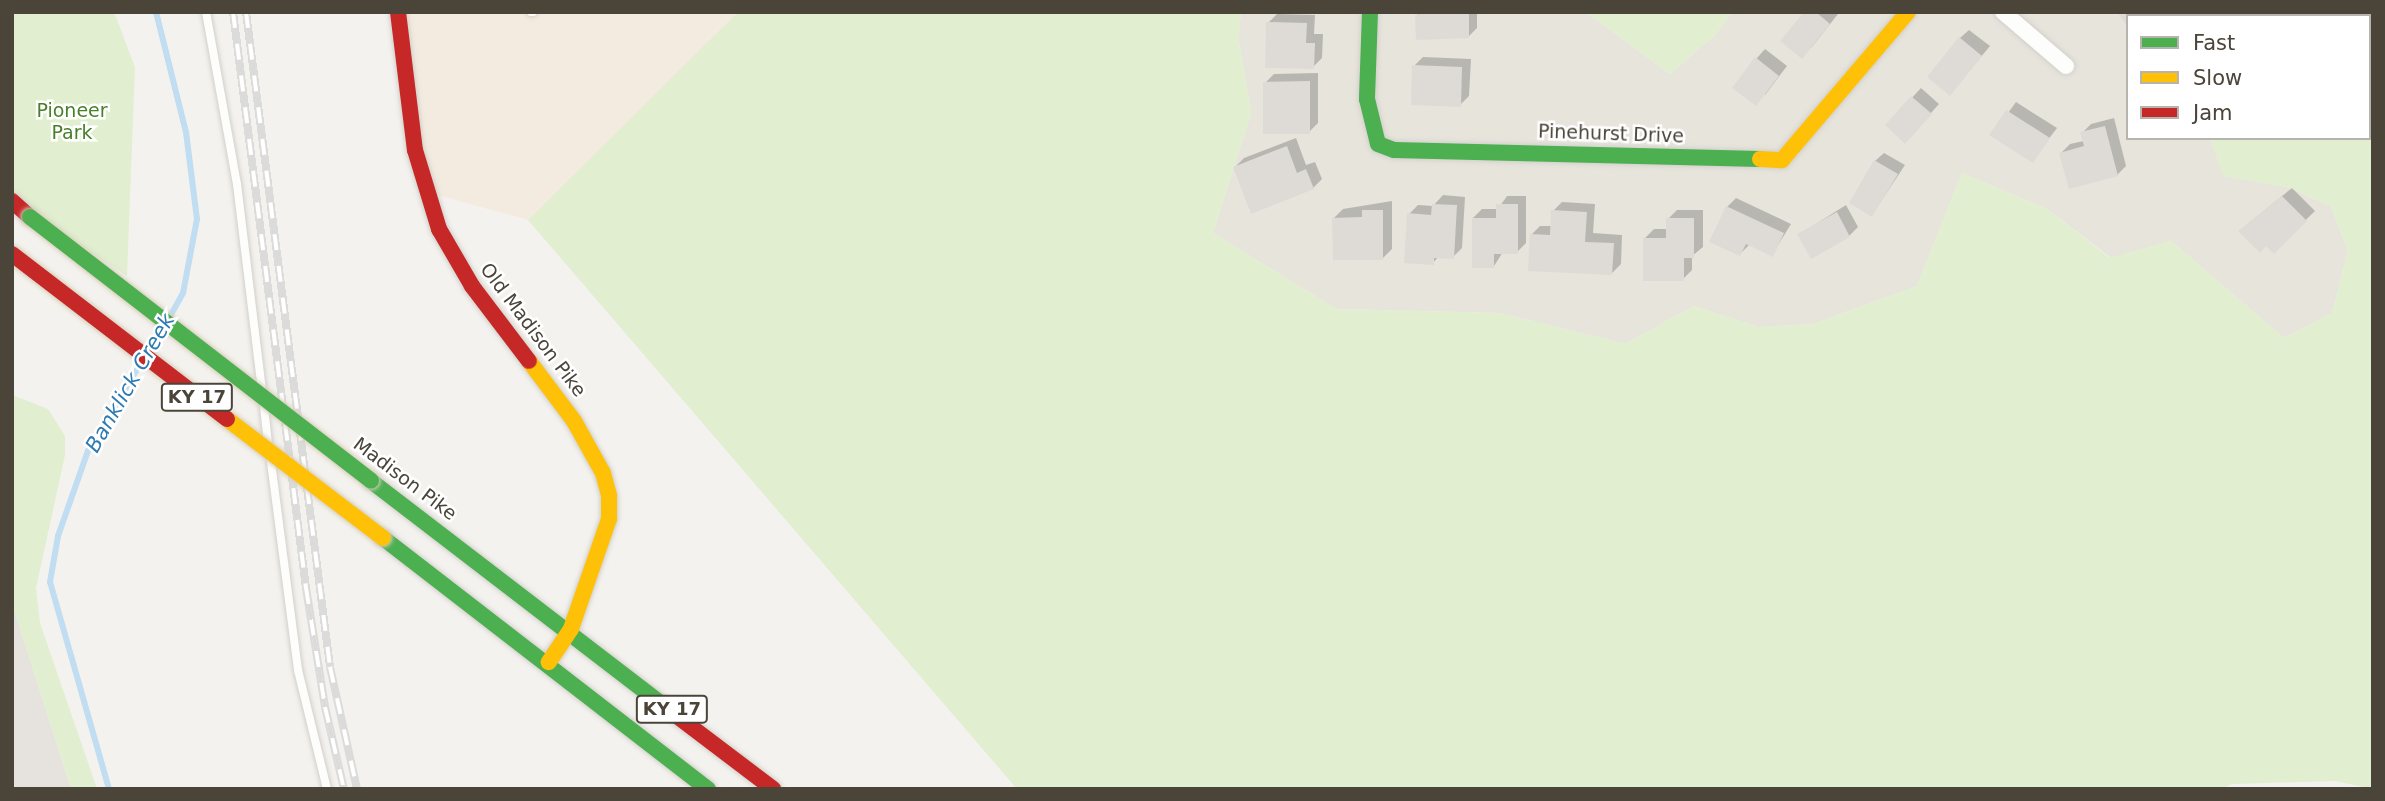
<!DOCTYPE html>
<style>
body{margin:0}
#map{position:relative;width:2385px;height:801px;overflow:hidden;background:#f4f2ee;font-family:"DejaVu Sans",sans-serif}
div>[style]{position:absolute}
.residential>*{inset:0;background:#e7e4dc}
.commercial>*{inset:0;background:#f3ebdf}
.industrial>*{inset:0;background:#e6e2de}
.green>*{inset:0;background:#e1eecf}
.shadow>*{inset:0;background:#0003}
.stream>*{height:6px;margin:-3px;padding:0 3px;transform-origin:3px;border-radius:3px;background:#c0ddf1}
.building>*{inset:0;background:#dedbd6}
.roads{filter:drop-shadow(0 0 2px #d2d0cb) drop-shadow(0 0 2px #d2d0cb)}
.lane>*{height:8px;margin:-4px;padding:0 4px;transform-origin:4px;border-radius:4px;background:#fdfdfc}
.street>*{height:16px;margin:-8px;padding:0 8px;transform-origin:8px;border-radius:8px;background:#fdfdfc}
.fast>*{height:16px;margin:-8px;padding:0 8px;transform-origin:8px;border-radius:8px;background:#4caf50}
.slow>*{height:16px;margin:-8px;padding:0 8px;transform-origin:8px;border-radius:8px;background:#ffc107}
.jam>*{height:16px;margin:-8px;padding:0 8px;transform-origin:8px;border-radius:8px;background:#c62828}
.rail>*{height:8px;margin-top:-4px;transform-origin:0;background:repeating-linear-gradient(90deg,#fff 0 16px,#dbdbda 0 32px);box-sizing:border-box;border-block:2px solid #dbdbda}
.bridges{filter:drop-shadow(0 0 2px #d6cebb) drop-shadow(0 0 2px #d6cebb)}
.fast-bridge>*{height:16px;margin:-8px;padding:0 8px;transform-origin:8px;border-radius:8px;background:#4caf50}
.slow-bridge>*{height:16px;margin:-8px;padding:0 8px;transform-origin:8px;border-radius:8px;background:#ffc107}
.jam-bridge>*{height:16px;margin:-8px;padding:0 8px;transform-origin:8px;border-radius:8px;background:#c62828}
span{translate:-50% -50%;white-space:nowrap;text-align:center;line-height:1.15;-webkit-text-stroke:5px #fff;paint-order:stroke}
.shield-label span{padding:2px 5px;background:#fff;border:2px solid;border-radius:5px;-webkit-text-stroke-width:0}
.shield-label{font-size:18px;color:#4b4439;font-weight:700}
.park-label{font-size:19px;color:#4a7f2a}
.street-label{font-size:19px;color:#4b4439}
.water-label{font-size:21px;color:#2e7ab2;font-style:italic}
.frame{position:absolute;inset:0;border:14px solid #4b4439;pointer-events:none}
.legend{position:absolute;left:2126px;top:14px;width:245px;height:126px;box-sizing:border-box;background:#fff;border:2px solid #b7b4b0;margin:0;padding:9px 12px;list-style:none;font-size:21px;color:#4b4439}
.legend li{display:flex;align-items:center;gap:14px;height:35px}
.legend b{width:35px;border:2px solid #b7b4b0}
</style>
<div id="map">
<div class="residential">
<div style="clip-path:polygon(1241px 12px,1586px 12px,1670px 74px,1714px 36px,1732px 12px,2240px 12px,2253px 16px,2128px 16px,2128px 138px,2210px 138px,2224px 176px,2287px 187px,2331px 206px,2348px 251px,2332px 313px,2284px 338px,2171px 241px,2111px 258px,2047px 209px,1962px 173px,1917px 286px,1813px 324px,1758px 327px,1694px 306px,1625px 344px,1500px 313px,1336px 309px,1213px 233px,1251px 113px,1238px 36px)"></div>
</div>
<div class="commercial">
<div style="clip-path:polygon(398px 12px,738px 12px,528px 220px,426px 192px)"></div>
</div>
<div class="industrial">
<div style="clip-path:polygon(12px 603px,71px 789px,12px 789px)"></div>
</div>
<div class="green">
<div style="clip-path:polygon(12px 12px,114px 12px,135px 67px,127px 276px,12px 201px)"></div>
<div style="clip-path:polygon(738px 12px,1241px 12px,1238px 36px,1251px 113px,1213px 233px,1336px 309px,1500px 313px,1625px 344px,1694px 306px,1758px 327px,1813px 324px,1917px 286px,1962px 173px,2047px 209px,2110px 258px,2171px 241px,2284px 338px,2332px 313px,2348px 251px,2331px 206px,2287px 187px,2223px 176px,2210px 138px,2369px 138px,2369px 16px,2240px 12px,2373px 12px,2373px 789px,2335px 781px,2232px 784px,2222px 789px,1017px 789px,528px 220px)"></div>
<div style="clip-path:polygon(1586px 12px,1732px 12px,1714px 36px,1670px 74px)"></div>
<div style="clip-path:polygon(12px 395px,48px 409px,65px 436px,65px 455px,36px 588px,40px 623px,97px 789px,71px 789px,12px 603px)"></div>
</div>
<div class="shadow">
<div style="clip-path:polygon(1420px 12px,1477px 12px,1477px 28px,1468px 37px,1417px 16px)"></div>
<div style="clip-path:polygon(1806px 12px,1838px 14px,1811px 48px)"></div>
<div style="clip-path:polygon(1277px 14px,1315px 15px,1314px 34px,1323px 34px,1322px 58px,1313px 67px,1268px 23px)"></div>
<div style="clip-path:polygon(1969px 30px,1990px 46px,1950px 94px,1960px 38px)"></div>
<div style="clip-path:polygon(1765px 49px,1787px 66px,1765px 95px,1757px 58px)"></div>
<div style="clip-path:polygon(1423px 57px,1471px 59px,1469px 96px,1460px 105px,1414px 66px)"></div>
<div style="clip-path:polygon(1318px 73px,1318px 123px,1309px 132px,1265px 83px,1274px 74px)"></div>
<div style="clip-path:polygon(1921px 88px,1939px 104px,1914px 132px,1887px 125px)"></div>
<div style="clip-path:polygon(2016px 102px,2057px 128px,2032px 161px,1992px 135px)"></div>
<div style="clip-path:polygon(2114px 118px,2126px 166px,2117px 175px,2061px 153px,2070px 144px,2084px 141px,2082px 133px,2091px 124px)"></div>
<div style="clip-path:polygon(1296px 138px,1306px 165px,1315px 162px,1322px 179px,1313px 188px,1235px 167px,1244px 158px)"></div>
<div style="clip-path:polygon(1884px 153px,1905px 165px,1872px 215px,1875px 161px)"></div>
<div style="clip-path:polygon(2292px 188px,2315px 211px,2274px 251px,2250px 222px)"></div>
<div style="clip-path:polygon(1443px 195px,1465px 197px,1462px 248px,1453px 257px,1439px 256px,1433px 263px,1409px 214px,1418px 205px,1433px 206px)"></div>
<div style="clip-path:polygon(1507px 196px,1526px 196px,1526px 243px,1517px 252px,1503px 252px,1494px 266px,1473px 218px,1482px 209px,1498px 209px)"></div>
<div style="clip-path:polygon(1736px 198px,1791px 224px,1772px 255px,1750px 244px,1740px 254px,1727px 207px)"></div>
<div style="clip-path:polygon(1392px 201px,1392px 249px,1383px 258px,1334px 218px,1343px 209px)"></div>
<div style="clip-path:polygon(1562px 202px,1595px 204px,1593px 233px,1622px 235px,1621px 264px,1612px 273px,1531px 235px,1540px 226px,1552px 226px,1553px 211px)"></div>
<div style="clip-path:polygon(1846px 205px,1858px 227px,1849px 236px,1800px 234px)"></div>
<div style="clip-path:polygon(1677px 210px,1703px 210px,1703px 247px,1692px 256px,1692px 270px,1683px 279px,1645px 238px,1654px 229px,1668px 229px,1668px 219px)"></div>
</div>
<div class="stream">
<div style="left:156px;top:12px;width:124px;rotate:76deg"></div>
<div style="left:186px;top:132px;width:88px;rotate:82.8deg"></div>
<div style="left:197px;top:219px;width:75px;rotate:100.7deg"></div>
<div style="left:183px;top:293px;width:26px;rotate:119deg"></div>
<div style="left:148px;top:352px;width:28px;rotate:-60deg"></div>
<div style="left:109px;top:789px;width:215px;rotate:-105.9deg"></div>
<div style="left:50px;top:582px;width:47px;rotate:-80.1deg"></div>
<div style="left:58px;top:536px;width:90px;rotate:-70.6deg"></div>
<div style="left:88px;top:451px;width:105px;rotate:-59deg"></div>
</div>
<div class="building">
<div style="clip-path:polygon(1431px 12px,1469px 12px,1469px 38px,1416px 40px,1415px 15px)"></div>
<div style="clip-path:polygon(1804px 12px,1816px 12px,1830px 24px,1802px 59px,1780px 41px)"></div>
<div style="clip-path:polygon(2117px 12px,2154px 12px,2155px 14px,2128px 16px,2128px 27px)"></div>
<div style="clip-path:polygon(1266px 22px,1307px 23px,1306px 43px,1315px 43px,1314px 69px,1265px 68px)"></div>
<div style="clip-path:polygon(1959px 37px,1982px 56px,1950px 96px,1927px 77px)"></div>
<div style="clip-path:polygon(1755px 57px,1779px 76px,1756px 106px,1732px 88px)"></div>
<div style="clip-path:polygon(1412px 65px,1462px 67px,1461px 107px,1411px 105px)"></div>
<div style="clip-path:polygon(1310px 81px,1310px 134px,1263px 134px,1263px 82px)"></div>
<div style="clip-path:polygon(1911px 96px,1932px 114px,1905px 144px,1885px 125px)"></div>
<div style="clip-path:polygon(2006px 110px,2050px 138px,2033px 163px,1989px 135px)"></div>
<div style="clip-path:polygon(2105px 126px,2118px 176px,2069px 189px,2059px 153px,2084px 146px,2080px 132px)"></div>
<div style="clip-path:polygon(1287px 146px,1297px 173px,1306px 169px,1314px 189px,1251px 214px,1233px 167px)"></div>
<div style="clip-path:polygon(1874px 160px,1898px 174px,1872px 217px,1849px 203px)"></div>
<div style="clip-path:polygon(2282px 196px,2307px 221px,2274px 254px,2266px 246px,2260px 253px,2238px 231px)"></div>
<div style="clip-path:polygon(1432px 204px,1457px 205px,1454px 259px,1434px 258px,1434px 265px,1404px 263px,1407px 213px,1431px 215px)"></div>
<div style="clip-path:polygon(1496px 204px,1518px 204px,1518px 254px,1494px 254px,1494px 268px,1472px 268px,1472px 218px,1496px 218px)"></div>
<div style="clip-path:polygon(1726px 206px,1784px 233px,1773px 257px,1746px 244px,1740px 256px,1709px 242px)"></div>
<div style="clip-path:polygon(1362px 210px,1383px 210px,1383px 260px,1333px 260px,1332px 218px,1362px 217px)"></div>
<div style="clip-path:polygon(1551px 210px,1587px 212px,1585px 242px,1614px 243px,1612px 275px,1528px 271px,1530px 234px,1550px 235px)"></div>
<div style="clip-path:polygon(1837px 212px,1850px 237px,1811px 259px,1797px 234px)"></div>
<div style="clip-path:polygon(1666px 218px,1694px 218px,1694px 258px,1684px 258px,1684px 281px,1643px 281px,1643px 238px,1666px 238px)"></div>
</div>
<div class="roads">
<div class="lane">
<div style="left:206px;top:12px;width:175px;rotate:79.8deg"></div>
<div style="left:237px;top:184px;width:208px;rotate:83.1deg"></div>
<div style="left:531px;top:12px;width:2px"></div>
<div style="left:264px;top:406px;width:36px;rotate:84deg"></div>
<div style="left:271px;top:462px;width:210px;rotate:82.6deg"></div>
<div style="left:298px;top:670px;width:122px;rotate:76.3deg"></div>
</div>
<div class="street">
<div style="left:2003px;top:12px;width:83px;rotate:40.6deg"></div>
</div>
<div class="fast">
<div style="left:1370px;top:12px;width:87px;rotate:92deg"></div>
<div style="left:1367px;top:99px;width:46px;rotate:76.3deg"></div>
<div style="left:1378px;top:144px;width:17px;rotate:21deg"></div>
<div style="left:1394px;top:150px;width:366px;rotate:1.4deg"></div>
<div style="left:371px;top:481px;width:371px;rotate:37.5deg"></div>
<div style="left:383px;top:538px;width:411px;rotate:37.7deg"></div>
</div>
<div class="slow">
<div style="left:1760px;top:159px;width:22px;rotate:3deg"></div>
<div style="left:1782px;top:160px;width:194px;rotate:-49.6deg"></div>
<div style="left:529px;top:361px;width:75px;rotate:53.1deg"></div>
<div style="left:574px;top:421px;width:60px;rotate:60.9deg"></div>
<div style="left:603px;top:473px;width:24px;rotate:75deg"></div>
<div style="left:609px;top:496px;width:23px;rotate:90deg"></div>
<div style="left:609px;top:519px;width:116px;rotate:109.1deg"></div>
<div style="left:571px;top:629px;width:40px;rotate:124deg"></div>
</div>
<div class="jam">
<div style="left:398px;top:12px;width:139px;rotate:83deg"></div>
<div style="left:415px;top:150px;width:83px;rotate:73.1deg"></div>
<div style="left:439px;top:229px;width:66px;rotate:59.9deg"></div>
<div style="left:472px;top:286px;width:94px;rotate:52.8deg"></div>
<div style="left:12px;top:201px;width:24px;rotate:42deg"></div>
<div style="left:665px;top:707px;width:136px;rotate:37.2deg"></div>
</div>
</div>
<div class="rail">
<div style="left:233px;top:12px;width:581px;rotate:82.78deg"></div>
<div style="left:306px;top:588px;width:121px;rotate:80.9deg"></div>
<div style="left:325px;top:707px;width:84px;rotate:77deg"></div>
<div style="left:246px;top:12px;width:660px;rotate:82.69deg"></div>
<div style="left:330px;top:667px;width:125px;rotate:77.5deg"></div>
</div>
<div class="bridges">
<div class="fast-bridge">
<div style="left:30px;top:217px;width:431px;rotate:37.7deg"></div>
</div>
<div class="slow-bridge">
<div style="left:227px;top:419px;width:196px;rotate:37.3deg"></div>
</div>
<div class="jam-bridge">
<div style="left:12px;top:254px;width:271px;rotate:37.5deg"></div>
</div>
</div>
<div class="shield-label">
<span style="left:197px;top:397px">KY 17</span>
<span style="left:672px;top:709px">KY 17</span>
</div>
<div class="park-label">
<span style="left:72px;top:122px">Pioneer<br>Park</span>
</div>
<div class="street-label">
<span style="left:1611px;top:134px;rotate:2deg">Pinehurst Drive</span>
<span style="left:533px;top:330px;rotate:53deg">Old Madison Pike</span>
<span style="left:405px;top:479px;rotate:37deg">Madison Pike</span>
</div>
<div class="water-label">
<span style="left:130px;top:383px;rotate:-60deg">Banklick Creek</span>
</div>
<div class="frame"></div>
<ul class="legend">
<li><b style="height:9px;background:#4caf50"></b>Fast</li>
<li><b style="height:9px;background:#ffc107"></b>Slow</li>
<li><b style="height:9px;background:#c62828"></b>Jam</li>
</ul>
</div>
